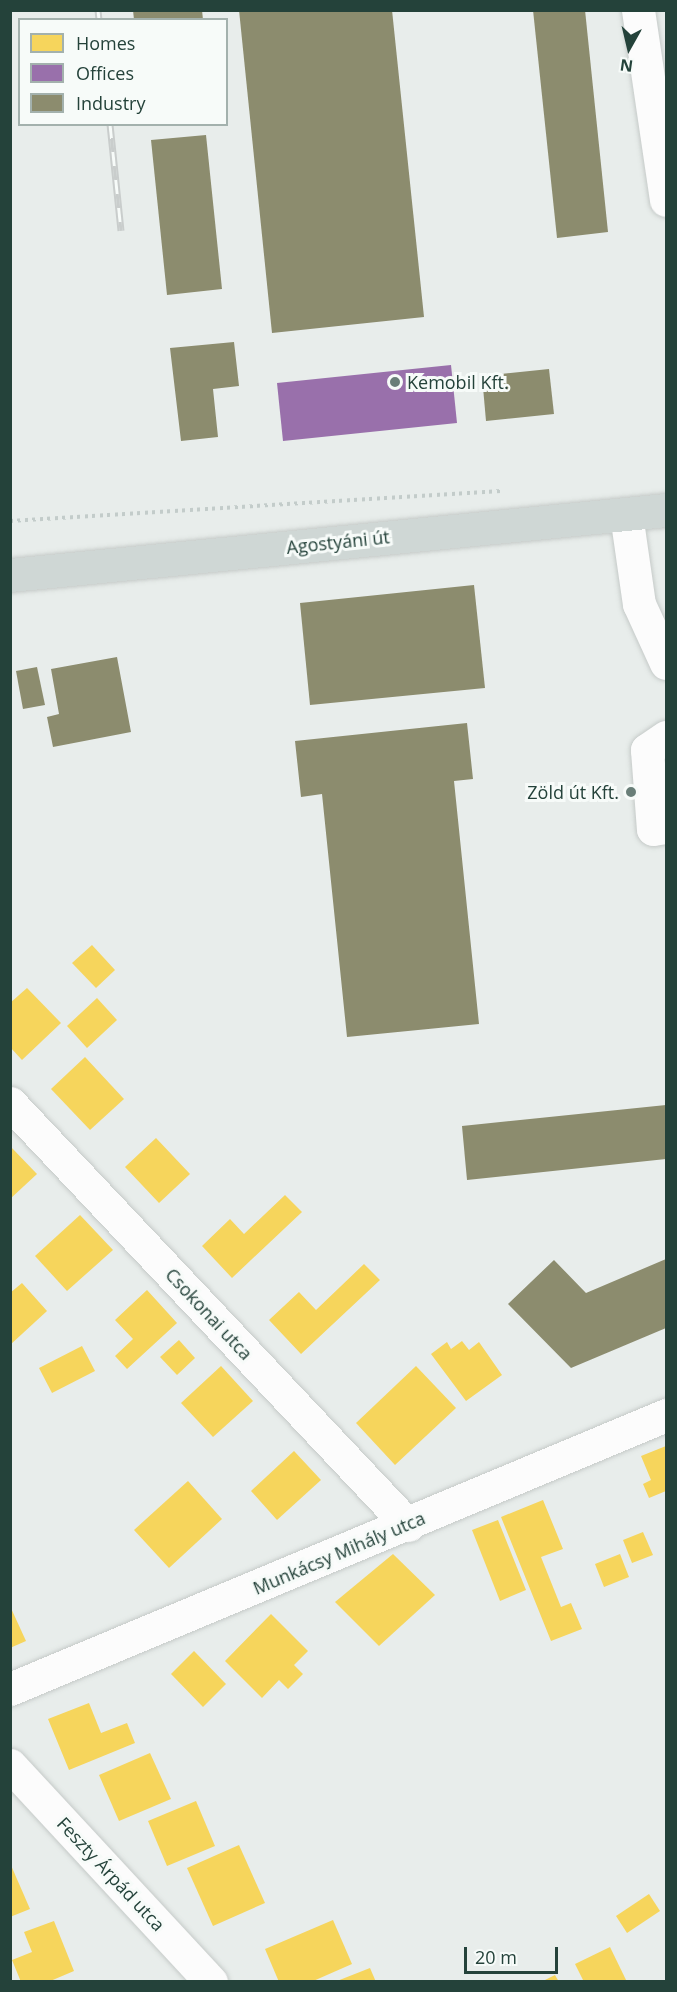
<!DOCTYPE html>
<meta charset="utf-8">
<style>
body{margin:0}
#map{position:relative;width:677px;height:1992px;overflow:hidden;background:#e8edeb;font-family:"Open Sans",sans-serif}
div>[style]{position:absolute}
.homes>*{inset:0;background:#f6d55c}
.offices>*{inset:0;background:#9970ab}
.industry>*{inset:0;background:#8c8c6e}
.path>*{height:4px;margin-top:-2px;transform-origin:0;background:repeating-linear-gradient(90deg,#c3ccca 0 3px,transparent 0 7.5px)}
.roads{filter:drop-shadow(0 0 2px #c5cac8) drop-shadow(0 0 2px #c5cac8)}
.minor>*{height:33px;margin:-16.5px;padding:0 16.5px;transform-origin:16.5px;border-radius:16.5px;background:#fcfcfc}
.major>*{height:33px;margin:-16.5px;padding:0 16.5px;transform-origin:16.5px;border-radius:16.5px;background:#cfd7d5}
.rail>*{height:7px;margin-top:-3.5px;transform-origin:0;background:repeating-linear-gradient(90deg,#f7fbf9 0 14px,#c9cdcc 0 28px);box-sizing:border-box;border-block:2px solid #c9cdcc}
.dots>*{width:16px;height:16px;translate:-50% -50%;box-sizing:border-box;border:3px solid #f7fbf9;border-radius:50%}
span{translate:-50% -50%;white-space:nowrap;text-align:center;line-height:1.15;-webkit-text-stroke:6px #f7fbf9;paint-order:stroke}
.poi-label{font-size:18px;color:#24423a}
.left{translate:0 -50%;text-align:left}
.right{translate:-100% -50%;text-align:right}
.street-label{font-size:18px;color:#24423a}
.frame{position:absolute;inset:0;border:12px solid #24423a;pointer-events:none}
.legend{position:absolute;left:18px;top:18px;width:210px;height:108px;box-sizing:border-box;background:#f7fbf9;border:2px solid #a3b1ad;margin:0;padding:8px 10px;list-style:none;font-size:18px;color:#24423a}
.legend li{display:flex;align-items:center;gap:12px;height:30px}
.legend b{width:30px;border:2px solid #a3b1ad}
.north{position:absolute;left:599px;top:18px;width:60px;height:60px;-webkit-text-stroke:4px #f7fbf9;paint-order:stroke;rotate:188deg;font-size:16px;font-weight:700;line-height:24px;text-align:center;color:#24423a}
.north::after{content:'';display:block;margin:auto;width:21px;height:27px;background:#24423a;clip-path:polygon(50% 0,100% 100%,50% 72%,0 100%)}
.scale{position:absolute;left:464px;top:1947px;width:94px;height:27px;box-sizing:border-box;border:3px solid #24423a;border-top:0;padding-left:8px;font-size:18px;line-height:21px;white-space:nowrap;color:#24423a;-webkit-text-stroke:4px #f7fbf9;paint-order:stroke}
</style>
<div id="map">
<div class="homes">
<div style="clip-path:polygon(92px 945px,115px 970px,96px 988px,72px 963px)"></div>
<div style="clip-path:polygon(27px 988px,61px 1023px,22px 1060px,10px 1047px,10px 1003px)"></div>
<div style="clip-path:polygon(97px 998px,117px 1020px,87px 1048px,67px 1026px)"></div>
<div style="clip-path:polygon(85px 1057px,124px 1099px,90px 1130px,51px 1089px)"></div>
<div style="clip-path:polygon(156px 1138px,190px 1174px,159px 1203px,125px 1167px)"></div>
<div style="clip-path:polygon(10px 1146px,37px 1174px,10px 1199px)"></div>
<div style="clip-path:polygon(285px 1195px,302px 1212px,232px 1278px,202px 1246px,230px 1219px,244px 1234px)"></div>
<div style="clip-path:polygon(80px 1215px,113px 1250px,67px 1291px,35px 1256px)"></div>
<div style="clip-path:polygon(364px 1264px,380px 1280px,301px 1354px,269px 1320px,299px 1292px,316px 1310px)"></div>
<div style="clip-path:polygon(22px 1283px,47px 1311px,10px 1345px,10px 1293px)"></div>
<div style="clip-path:polygon(147px 1290px,177px 1323px,127px 1369px,115px 1356px,133px 1339px,115px 1320px)"></div>
<div style="clip-path:polygon(179px 1340px,195px 1358px,177px 1375px,160px 1357px)"></div>
<div style="clip-path:polygon(462px 1341px,469px 1350px,479px 1342px,502px 1375px,466px 1401px,431px 1354px,447px 1342px,451px 1349px)"></div>
<div style="clip-path:polygon(82px 1346px,95px 1371px,52px 1393px,39px 1368px)"></div>
<div style="clip-path:polygon(221px 1366px,253px 1401px,213px 1437px,181px 1403px)"></div>
<div style="clip-path:polygon(416px 1366px,456px 1408px,395px 1465px,356px 1423px)"></div>
<div style="clip-path:polygon(666px 1446px,666px 1491px,649px 1498px,643px 1484px,651px 1480px,641px 1456px)"></div>
<div style="clip-path:polygon(294px 1451px,321px 1480px,277px 1520px,251px 1491px)"></div>
<div style="clip-path:polygon(188px 1481px,222px 1519px,169px 1568px,134px 1530px)"></div>
<div style="clip-path:polygon(543px 1500px,563px 1549px,541px 1557px,561px 1607px,571px 1603px,582px 1629px,551px 1641px,501px 1517px)"></div>
<div style="clip-path:polygon(498px 1520px,526px 1590px,500px 1601px,472px 1530px)"></div>
<div style="clip-path:polygon(643px 1532px,653px 1555px,632px 1563px,623px 1540px)"></div>
<div style="clip-path:polygon(393px 1554px,435px 1595px,379px 1646px,335px 1602px)"></div>
<div style="clip-path:polygon(620px 1554px,629px 1577px,604px 1587px,595px 1564px)"></div>
<div style="clip-path:polygon(10px 1606px,26px 1641px,10px 1648px)"></div>
<div style="clip-path:polygon(271px 1614px,308px 1651px,294px 1665px,303px 1674px,288px 1689px,279px 1680px,262px 1698px,225px 1661px)"></div>
<div style="clip-path:polygon(194px 1651px,226px 1684px,203px 1707px,171px 1674px)"></div>
<div style="clip-path:polygon(89px 1703px,101px 1733px,127px 1723px,135px 1743px,69px 1770px,48px 1719px)"></div>
<div style="clip-path:polygon(150px 1753px,171px 1799px,119px 1821px,99px 1775px)"></div>
<div style="clip-path:polygon(196px 1801px,215px 1846px,167px 1866px,148px 1821px)"></div>
<div style="clip-path:polygon(239px 1845px,265px 1903px,213px 1926px,187px 1868px)"></div>
<div style="clip-path:polygon(10px 1863px,30px 1909px,10px 1917px)"></div>
<div style="clip-path:polygon(649px 1894px,660px 1911px,627px 1933px,616px 1916px)"></div>
<div style="clip-path:polygon(333px 1920px,352px 1964px,311px 1982px,279px 1982px,265px 1949px)"></div>
<div style="clip-path:polygon(54px 1921px,74px 1971px,48px 1982px,21px 1982px,12px 1960px,32px 1952px,24px 1932px)"></div>
<div style="clip-path:polygon(610px 1947px,627px 1982px,584px 1982px,575px 1964px)"></div>
<div style="clip-path:polygon(370px 1968px,376px 1982px,337px 1982px,337px 1981px)"></div>
<div style="clip-path:polygon(555px 1975px,559px 1982px,541px 1982px)"></div>
</div>
<div class="offices">
<div style="clip-path:polygon(451px 365px,457px 423px,283px 441px,277px 383px)"></div>
</div>
<div class="industry">
<div style="clip-path:polygon(133px 10px,202px 10px,203px 20px,134px 20px)"></div>
<div style="clip-path:polygon(239px 10px,392px 10px,424px 317px,272px 333px)"></div>
<div style="clip-path:polygon(533px 10px,585px 10px,608px 232px,557px 238px)"></div>
<div style="clip-path:polygon(206px 135px,222px 289px,167px 295px,151px 140px)"></div>
<div style="clip-path:polygon(234px 342px,239px 386px,213px 389px,218px 437px,181px 441px,170px 348px)"></div>
<div style="clip-path:polygon(549px 369px,554px 414px,486px 421px,482px 376px)"></div>
<div style="clip-path:polygon(474px 585px,485px 688px,310px 705px,300px 603px)"></div>
<div style="clip-path:polygon(117px 657px,131px 732px,53px 747px,47px 717px,59px 714px,51px 669px)"></div>
<div style="clip-path:polygon(37px 667px,45px 705px,23px 709px,16px 671px)"></div>
<div style="clip-path:polygon(467px 723px,473px 779px,454px 781px,479px 1024px,347px 1037px,322px 794px,301px 797px,295px 741px)"></div>
<div style="clip-path:polygon(666px 1105px,666px 1159px,467px 1180px,462px 1126px)"></div>
<div style="clip-path:polygon(666px 1259px,666px 1328px,571px 1368px,508px 1304px,554px 1260px,586px 1293px)"></div>
</div>
<div class="path">
<div style="left:10px;top:521px;width:492px;rotate:-3.5deg"></div>
</div>
<div class="roads">
<div class="minor">
<div style="left:638px;top:10px;width:192px;rotate:81.6deg"></div>
<div style="left:626px;top:514px;width:91px;rotate:81.8deg"></div>
<div style="left:639px;top:604px;width:65px;rotate:65.4deg"></div>
<div style="left:666px;top:737px;width:23px;rotate:146deg"></div>
<div style="left:647px;top:750px;width:79px;rotate:85.7deg"></div>
<div style="left:653px;top:829px;width:13px;rotate:-9deg"></div>
<div style="left:10px;top:1103px;width:580px;rotate:46.68deg"></div>
<div style="left:10px;top:1689px;width:711px;rotate:-22.67deg"></div>
<div style="left:10px;top:1765px;width:296px;rotate:47.2deg"></div>
</div>
<div class="major">
<div style="left:10px;top:575px;width:659px;rotate:-5.66deg"></div>
</div>
</div>
<div class="rail">
<div style="left:98px;top:10px;width:10px;rotate:84deg"></div>
<div style="left:110px;top:124px;width:107px;rotate:84.1deg"></div>
</div>
<div class="dots">
<div style="left:395px;top:382px;background:#697e78"></div>
<div style="left:631px;top:792px;background:#697e78"></div>
</div>
<div class="poi-label">
<span class="left" style="left:407px;top:382px">Kemobil Kft.</span>
<span class="right" style="left:619px;top:792px">Zöld út Kft.</span>
</div>
<div class="street-label">
<span style="left:338px;top:542px;rotate:-6deg">Agostyáni út</span>
<span style="left:209px;top:1314px;rotate:47deg">Csokonai utca</span>
<span style="left:339px;top:1553px;rotate:-23deg">Munkácsy Mihály utca</span>
<span style="left:111px;top:1874px;rotate:47deg">Feszty Árpád utca</span>
</div>
<div class="frame"></div>
<ul class="legend">
<li><b style="height:16px;background:#f6d55c"></b>Homes</li>
<li><b style="height:16px;background:#9970ab"></b>Offices</li>
<li><b style="height:16px;background:#8c8c6e"></b>Industry</li>
</ul>
<div class="north">N</div>
<div class="scale">20 m</div>
</div>
